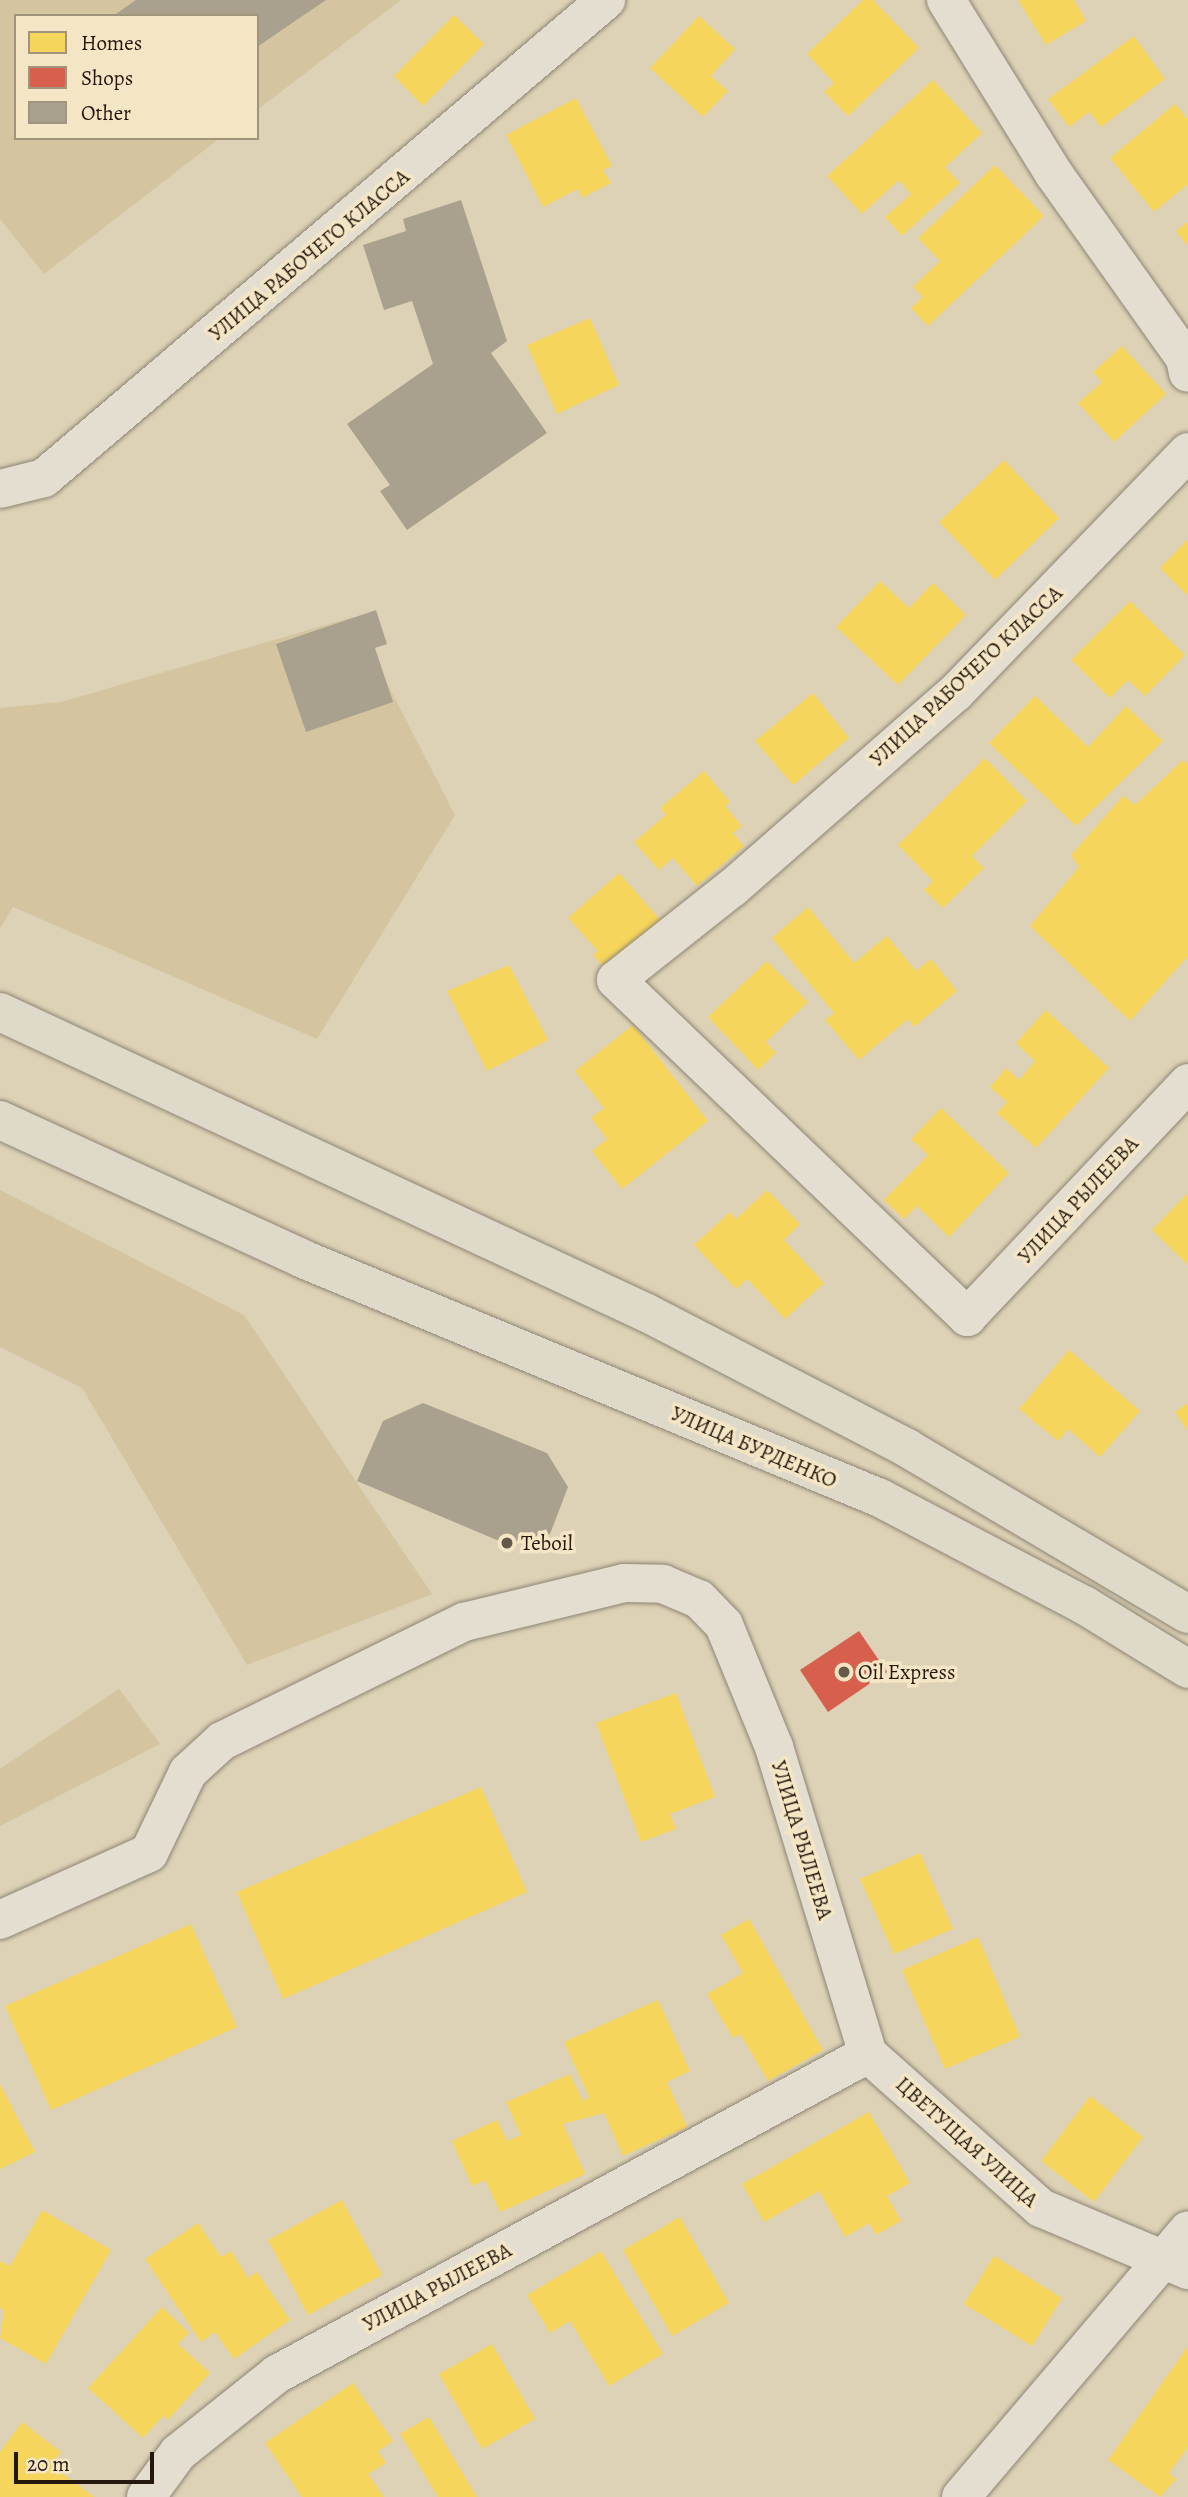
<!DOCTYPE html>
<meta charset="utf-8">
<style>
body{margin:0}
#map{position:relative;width:1188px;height:2497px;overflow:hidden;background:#ded2b6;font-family:Alegreya,serif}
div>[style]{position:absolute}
.green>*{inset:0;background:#d4c49f}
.homes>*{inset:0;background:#f6d55c}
.shops>*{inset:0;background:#d6604d}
.building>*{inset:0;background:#a9a08e}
.roads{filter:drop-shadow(0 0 2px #8d8575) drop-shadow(0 0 2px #8d8575)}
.street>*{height:38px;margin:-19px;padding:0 19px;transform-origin:19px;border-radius:19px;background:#e4ded0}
.primary>*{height:38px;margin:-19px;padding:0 19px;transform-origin:19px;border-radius:19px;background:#dfd9c9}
.dots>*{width:19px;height:19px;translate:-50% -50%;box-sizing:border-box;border:4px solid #f4e6c5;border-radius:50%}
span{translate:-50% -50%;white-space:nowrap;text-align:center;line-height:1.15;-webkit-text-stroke:7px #f4e6c5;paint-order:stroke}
.street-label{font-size:21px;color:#24180e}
.poi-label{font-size:21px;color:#24180e}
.left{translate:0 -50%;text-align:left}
.legend{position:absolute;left:14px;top:14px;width:245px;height:126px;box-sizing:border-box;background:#f4e6c5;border:2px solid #a1947c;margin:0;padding:9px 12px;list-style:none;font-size:21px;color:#24180e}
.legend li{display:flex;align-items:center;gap:14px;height:35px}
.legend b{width:35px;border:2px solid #a1947c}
.scale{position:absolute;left:14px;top:2452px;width:140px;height:32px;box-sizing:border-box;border:4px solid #24180e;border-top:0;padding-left:9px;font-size:21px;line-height:24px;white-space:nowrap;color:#24180e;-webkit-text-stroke:5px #f4e6c5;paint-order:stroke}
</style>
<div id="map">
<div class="green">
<div style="clip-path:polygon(0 0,401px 0,257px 110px,257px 16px,16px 16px,16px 138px,220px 138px,44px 274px,0 219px)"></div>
<div style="clip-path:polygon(353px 617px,455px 815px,317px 1039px,13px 907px,0 928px,0 708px,61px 702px)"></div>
<div style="clip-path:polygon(0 1190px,244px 1315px,432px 1594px,247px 1665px,82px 1388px,0 1347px)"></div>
<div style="clip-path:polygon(119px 1689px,160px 1744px,0 1826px,0 1769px)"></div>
</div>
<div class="homes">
<div style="clip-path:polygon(863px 0,873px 0,919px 48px,848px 116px,824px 92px,834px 83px,807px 54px)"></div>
<div style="clip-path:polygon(1018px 0,1074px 0,1086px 21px,1046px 45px)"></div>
<div style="clip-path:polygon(454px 15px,484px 44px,423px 106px,394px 76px)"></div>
<div style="clip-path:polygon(699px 16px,735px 49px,711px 76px,728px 91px,703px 117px,650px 68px)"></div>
<div style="clip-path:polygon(1134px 36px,1165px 79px,1101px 127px,1089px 112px,1069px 127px,1048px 99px)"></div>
<div style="clip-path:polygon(933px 80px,982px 133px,945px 167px,960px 183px,902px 236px,885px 217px,911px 194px,899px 180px,862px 214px,827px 176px)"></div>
<div style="clip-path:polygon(576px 98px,612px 166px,603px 170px,611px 183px,582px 198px,578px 189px,543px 207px,506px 135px)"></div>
<div style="clip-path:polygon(1175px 104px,1188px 120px,1188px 184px,1154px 212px,1110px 158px)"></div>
<div style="clip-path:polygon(995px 165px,1044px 216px,928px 326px,911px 308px,923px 297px,913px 287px,940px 261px,918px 238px)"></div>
<div style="clip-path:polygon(1188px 222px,1188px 246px,1176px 231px)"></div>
<div style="clip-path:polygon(590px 318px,619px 385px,557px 414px,527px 345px)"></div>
<div style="clip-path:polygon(1122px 346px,1166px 394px,1114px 442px,1078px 403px,1102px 382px,1093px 372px)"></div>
<div style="clip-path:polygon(1004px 460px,1059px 518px,995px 580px,939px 522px)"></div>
<div style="clip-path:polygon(1188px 539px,1188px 596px,1160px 568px)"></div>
<div style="clip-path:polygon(880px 581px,909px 608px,933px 583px,966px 615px,898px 685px,836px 627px)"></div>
<div style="clip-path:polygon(1130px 601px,1185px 655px,1145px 696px,1128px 680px,1110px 698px,1071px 660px)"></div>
<div style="clip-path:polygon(813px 693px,849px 738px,793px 785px,755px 741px)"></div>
<div style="clip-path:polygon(1035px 696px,1088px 747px,1126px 706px,1163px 741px,1076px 826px,989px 743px)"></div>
<div style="clip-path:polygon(985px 758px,1027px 801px,972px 856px,984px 868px,943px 908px,924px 890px,933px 881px,898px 845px)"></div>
<div style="clip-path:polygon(1183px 760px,1188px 764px,1188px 956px,1130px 1021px,1030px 926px,1079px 867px,1071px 855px,1123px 796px,1135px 805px)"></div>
<div style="clip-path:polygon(704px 771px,730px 802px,725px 806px,742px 826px,733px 833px,744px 846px,697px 886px,673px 858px,659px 870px,634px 842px,666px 815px,660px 808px)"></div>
<div style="clip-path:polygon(619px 873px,664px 924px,609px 973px,593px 955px,598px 951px,568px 918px)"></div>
<div style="clip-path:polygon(808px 907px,854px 963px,887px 936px,916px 971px,931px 959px,957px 991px,914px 1027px,908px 1019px,859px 1060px,825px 1020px,834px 1013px,772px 938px)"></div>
<div style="clip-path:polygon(767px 961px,808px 1002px,766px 1042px,776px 1053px,758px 1070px,708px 1017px)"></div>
<div style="clip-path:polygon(509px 965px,548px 1040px,487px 1071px,447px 991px)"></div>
<div style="clip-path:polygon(1046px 1010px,1109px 1068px,1036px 1148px,997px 1113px,1007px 1102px,990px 1087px,1006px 1068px,1019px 1080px,1035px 1061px,1016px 1043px)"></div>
<div style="clip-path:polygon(633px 1025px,708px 1121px,622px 1189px,592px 1151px,607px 1139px,591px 1118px,604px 1108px,575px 1071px)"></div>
<div style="clip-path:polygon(941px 1108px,1009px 1173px,949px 1237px,917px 1206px,904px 1219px,884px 1200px,928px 1155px,911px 1139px)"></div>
<div style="clip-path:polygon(767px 1190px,800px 1224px,784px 1240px,824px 1283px,785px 1319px,747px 1279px,736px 1289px,694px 1245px,730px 1212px,736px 1219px)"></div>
<div style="clip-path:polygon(1188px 1193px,1188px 1265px,1152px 1230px)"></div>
<div style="clip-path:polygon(1069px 1350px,1140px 1411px,1100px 1457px,1068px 1429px,1058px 1441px,1019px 1409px)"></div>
<div style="clip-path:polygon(1188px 1403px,1188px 1431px,1175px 1412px)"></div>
<div style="clip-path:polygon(676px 1693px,715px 1797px,670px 1814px,676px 1829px,641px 1842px,596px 1723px)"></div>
<div style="clip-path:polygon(481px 1787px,527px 1892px,283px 1999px,237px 1892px)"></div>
<div style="clip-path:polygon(920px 1853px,953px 1929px,894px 1954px,860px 1879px)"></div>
<div style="clip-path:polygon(749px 1919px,823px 2050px,768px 2081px,740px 2034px,733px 2038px,707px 1994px,743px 1973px,721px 1935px)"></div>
<div style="clip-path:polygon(191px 1924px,237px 2027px,51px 2110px,5px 2006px)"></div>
<div style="clip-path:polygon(978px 1937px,1020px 2037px,945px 2069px,902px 1970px)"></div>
<div style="clip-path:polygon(658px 2000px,690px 2071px,667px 2082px,687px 2127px,623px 2156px,604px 2113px,563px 2124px,585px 2174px,500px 2212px,485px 2180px,472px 2186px,452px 2141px,497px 2120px,507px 2141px,521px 2135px,506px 2102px,570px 2074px,583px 2101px,589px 2097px,564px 2042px)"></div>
<div style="clip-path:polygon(0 2084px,35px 2152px,0 2169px)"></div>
<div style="clip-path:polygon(1090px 2096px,1143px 2137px,1094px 2202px,1041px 2161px)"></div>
<div style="clip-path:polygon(869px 2112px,910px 2183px,887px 2196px,901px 2221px,876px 2235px,869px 2223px,845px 2237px,819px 2191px,764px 2222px,742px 2184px)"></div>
<div style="clip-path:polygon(342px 2200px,382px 2275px,308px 2315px,268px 2240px)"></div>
<div style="clip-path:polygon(42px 2210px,111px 2250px,46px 2364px,0 2338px,4px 2310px,0 2308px,0 2261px,10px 2266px)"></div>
<div style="clip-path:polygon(680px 2217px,729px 2303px,672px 2336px,623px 2250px)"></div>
<div style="clip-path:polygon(198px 2223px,221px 2257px,231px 2251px,248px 2278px,257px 2272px,290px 2320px,234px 2359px,215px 2332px,201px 2342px,145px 2259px)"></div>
<div style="clip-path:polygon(601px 2251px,663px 2354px,609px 2386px,570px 2321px,550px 2333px,527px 2295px)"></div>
<div style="clip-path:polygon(994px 2256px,1062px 2298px,1032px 2346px,964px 2304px)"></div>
<div style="clip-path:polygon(162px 2307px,189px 2333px,178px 2344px,210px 2373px,168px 2420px,163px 2416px,143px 2438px,88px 2388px)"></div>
<div style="clip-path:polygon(492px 2344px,535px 2419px,482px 2449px,439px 2374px)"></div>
<div style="clip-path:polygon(1188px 2346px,1188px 2447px,1169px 2473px,1176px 2479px,1160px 2497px,1108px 2460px)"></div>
<div style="clip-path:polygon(353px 2383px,393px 2441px,378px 2451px,386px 2463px,368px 2474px,384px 2497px,302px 2497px,265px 2443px)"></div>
<div style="clip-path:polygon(429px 2417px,477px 2497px,438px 2497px,400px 2434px)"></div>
<div style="clip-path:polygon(22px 2422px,61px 2452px,51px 2465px,94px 2497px,0 2497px,0 2452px)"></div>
</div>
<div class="shops">
<div style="clip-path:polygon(859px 1631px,887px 1672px,828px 1712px,800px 1670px)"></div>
</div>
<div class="building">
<div style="clip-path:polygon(136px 0,326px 0,257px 47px,257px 16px,113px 16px)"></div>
<div style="clip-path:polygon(461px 200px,507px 341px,491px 353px,547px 433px,407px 530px,380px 491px,390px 485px,347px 424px,433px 364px,412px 301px,384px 310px,363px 245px,406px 231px,403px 219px)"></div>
<div style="clip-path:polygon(376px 610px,387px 644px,375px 648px,393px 702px,306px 732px,276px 644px)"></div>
<div style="clip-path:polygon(423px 1403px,547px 1453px,568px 1487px,550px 1534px,504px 1543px,357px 1481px,383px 1421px)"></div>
</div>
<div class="roads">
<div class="street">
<div style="left:946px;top:0;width:205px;rotate:58.2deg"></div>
<div style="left:1054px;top:174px;width:226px;rotate:54.6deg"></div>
<div style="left:1185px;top:358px;width:15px;rotate:79deg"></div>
<div style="left:1188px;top:452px;width:335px;rotate:134deg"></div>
<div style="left:955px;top:693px;width:296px;rotate:138.8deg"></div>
<div style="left:732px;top:888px;width:148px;rotate:141.6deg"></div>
<div style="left:616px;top:980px;width:487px;rotate:43.8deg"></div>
<div style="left:967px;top:1317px;width:322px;rotate:-46.6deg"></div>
<div style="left:0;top:489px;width:45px;rotate:-14deg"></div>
<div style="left:44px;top:478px;width:738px;rotate:-40.38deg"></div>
<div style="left:0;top:1920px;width:163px;rotate:-24.2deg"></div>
<div style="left:149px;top:1853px;width:90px;rotate:-64.3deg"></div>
<div style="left:188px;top:1772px;width:46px;rotate:-42.4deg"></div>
<div style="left:222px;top:1741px;width:270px;rotate:-26.2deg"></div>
<div style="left:464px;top:1622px;width:165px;rotate:-13.7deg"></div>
<div style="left:624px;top:1583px;width:39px;rotate:1deg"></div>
<div style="left:663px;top:1584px;width:39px;rotate:23deg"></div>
<div style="left:699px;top:1599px;width:36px;rotate:46deg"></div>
<div style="left:724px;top:1625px;width:132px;rotate:67.7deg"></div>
<div style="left:774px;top:1747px;width:321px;rotate:73deg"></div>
<div style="left:868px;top:2054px;width:232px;rotate:41.7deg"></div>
<div style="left:1041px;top:2208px;width:160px;rotate:22.9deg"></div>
<div style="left:146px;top:2497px;width:54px;rotate:-54deg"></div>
<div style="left:178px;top:2453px;width:127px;rotate:-38.6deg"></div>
<div style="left:277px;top:2374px;width:672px;rotate:-28.43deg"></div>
<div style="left:961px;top:2497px;width:350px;rotate:-49.6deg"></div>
</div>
<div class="primary">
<div style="left:0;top:1012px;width:714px;rotate:24.95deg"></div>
<div style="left:647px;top:1313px;width:293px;rotate:27.4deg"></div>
<div style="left:907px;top:1448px;width:326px;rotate:30.6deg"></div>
<div style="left:0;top:1120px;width:333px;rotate:24.6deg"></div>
<div style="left:303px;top:1259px;width:625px;rotate:22.5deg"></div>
<div style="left:880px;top:1498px;width:230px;rotate:27.7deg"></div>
<div style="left:1084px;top:1605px;width:122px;rotate:31.6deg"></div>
</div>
</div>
<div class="dots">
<div style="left:507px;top:1543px;background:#655949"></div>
<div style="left:844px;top:1672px;background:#655949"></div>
</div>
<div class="street-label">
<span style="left:309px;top:255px;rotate:-40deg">УЛИЦА РАБОЧЕГО КЛАССА</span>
<span style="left:966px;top:676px;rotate:-43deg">УЛИЦА РАБОЧЕГО КЛАССА</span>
<span style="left:1078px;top:1200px;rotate:-47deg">УЛИЦА РЫЛЕЕВА</span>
<span style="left:754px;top:1447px;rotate:23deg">УЛИЦА БУРДЕНКО</span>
<span style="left:802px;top:1840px;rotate:73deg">УЛИЦА РЫЛЕЕВА</span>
<span style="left:967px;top:2142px;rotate:42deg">ЦВЕТУЩАЯ УЛИЦА</span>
<span style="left:437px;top:2287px;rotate:-28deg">УЛИЦА РЫЛЕЕВА</span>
</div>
<div class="poi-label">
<span class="left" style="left:521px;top:1543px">Teboil</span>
<span class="left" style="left:858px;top:1672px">Oil Express</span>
</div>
<ul class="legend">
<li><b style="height:19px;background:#f6d55c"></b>Homes</li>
<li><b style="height:19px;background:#d6604d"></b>Shops</li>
<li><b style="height:19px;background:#a9a08e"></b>Other</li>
</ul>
<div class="scale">20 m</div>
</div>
